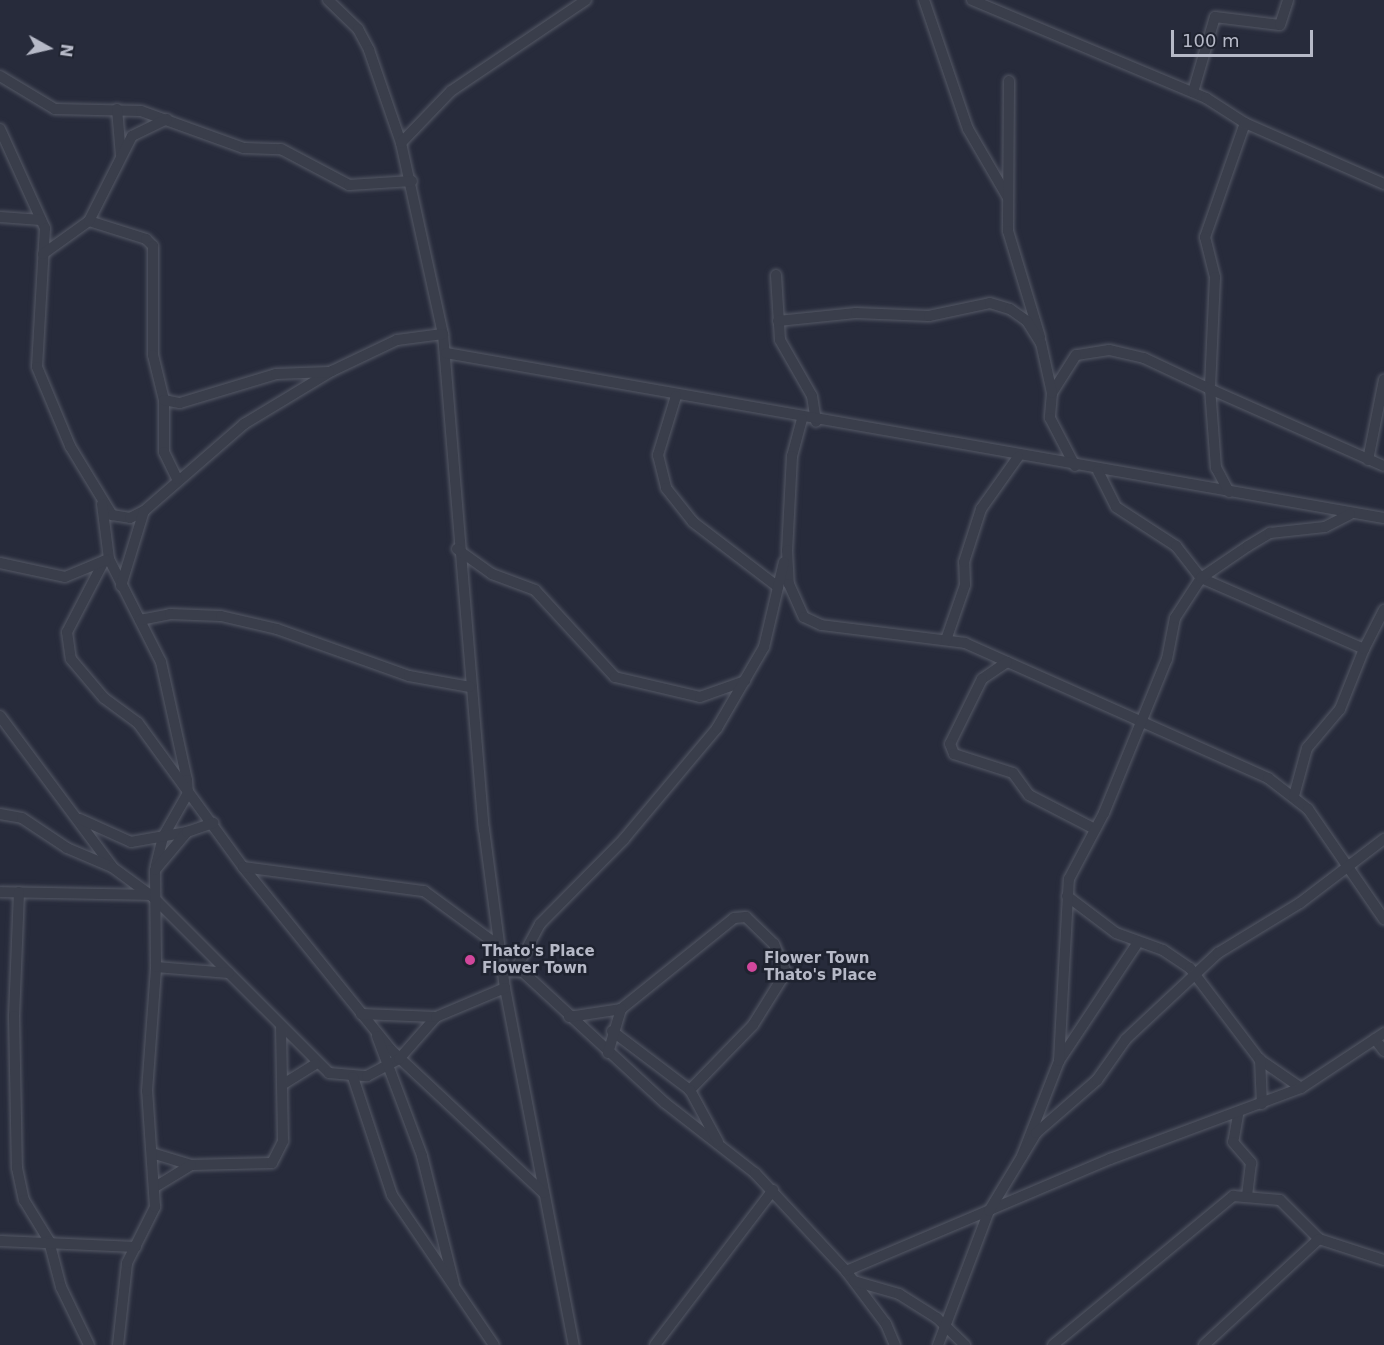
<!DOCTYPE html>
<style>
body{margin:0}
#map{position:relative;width:1384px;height:1345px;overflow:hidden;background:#272b3b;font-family:"DejaVu Sans",sans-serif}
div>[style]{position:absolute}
.roads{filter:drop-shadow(0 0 2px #555966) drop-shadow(0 0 2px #555966)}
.street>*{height:10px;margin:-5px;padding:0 5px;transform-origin:5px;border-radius:5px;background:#3a3e4b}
.dots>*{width:16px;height:16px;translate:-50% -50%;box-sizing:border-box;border:3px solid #1f2330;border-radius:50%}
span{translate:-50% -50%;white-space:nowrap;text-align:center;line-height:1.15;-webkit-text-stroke:5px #1f2330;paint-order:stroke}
.poi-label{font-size:15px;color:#b6b9c7;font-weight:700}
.left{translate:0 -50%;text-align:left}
.north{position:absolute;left:18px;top:18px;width:60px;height:60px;-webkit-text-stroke:4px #1f2330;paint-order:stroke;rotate:98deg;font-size:16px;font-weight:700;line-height:24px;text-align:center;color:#b6b9c7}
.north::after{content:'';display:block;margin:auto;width:21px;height:27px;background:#b6b9c7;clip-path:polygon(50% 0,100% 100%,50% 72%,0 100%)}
.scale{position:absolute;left:1171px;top:30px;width:142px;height:27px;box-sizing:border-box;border:3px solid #b6b9c7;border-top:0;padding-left:8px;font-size:18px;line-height:21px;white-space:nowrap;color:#b6b9c7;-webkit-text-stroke:4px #1f2330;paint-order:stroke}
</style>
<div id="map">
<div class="roads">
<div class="street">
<div style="left:328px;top:0;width:42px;rotate:44deg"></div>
<div style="left:358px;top:29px;width:24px;rotate:62deg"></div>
<div style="left:369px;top:50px;width:98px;rotate:71deg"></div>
<div style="left:401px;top:143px;width:196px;rotate:77.6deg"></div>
<div style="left:443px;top:334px;width:497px;rotate:85.3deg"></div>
<div style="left:484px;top:829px;width:160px;rotate:82.5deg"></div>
<div style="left:505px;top:988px;width:364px;rotate:79.1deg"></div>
<div style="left:924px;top:0;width:136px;rotate:71.2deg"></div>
<div style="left:968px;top:129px;width:78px;rotate:59.8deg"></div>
<div style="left:972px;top:0;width:254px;rotate:22.7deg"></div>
<div style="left:1206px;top:98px;width:46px;rotate:32.7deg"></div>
<div style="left:1245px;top:123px;width:121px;rotate:109.3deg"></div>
<div style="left:1205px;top:237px;width:41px;rotate:76deg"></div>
<div style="left:1215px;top:277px;width:112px;rotate:92.6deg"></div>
<div style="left:1210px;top:389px;width:73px;rotate:-154.8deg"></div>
<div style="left:1144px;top:358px;width:36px;rotate:-167deg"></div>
<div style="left:1109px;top:350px;width:33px;rotate:171deg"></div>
<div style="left:1076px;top:355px;width:45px;rotate:122.3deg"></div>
<div style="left:1052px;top:393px;width:25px;rotate:95deg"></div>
<div style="left:1050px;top:418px;width:54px;rotate:62.5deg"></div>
<div style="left:0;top:76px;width:64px;rotate:31deg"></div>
<div style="left:55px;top:109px;width:86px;rotate:1.3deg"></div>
<div style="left:141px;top:111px;width:109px;rotate:19.8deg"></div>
<div style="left:244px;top:148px;width:37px;rotate:2deg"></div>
<div style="left:281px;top:149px;width:77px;rotate:27.9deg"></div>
<div style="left:349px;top:185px;width:63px;rotate:-3.6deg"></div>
<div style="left:1009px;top:81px;width:150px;rotate:90.4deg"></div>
<div style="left:1008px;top:231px;width:111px;rotate:73.2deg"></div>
<div style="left:1193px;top:92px;width:78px;rotate:-73.7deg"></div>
<div style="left:1215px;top:17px;width:65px;rotate:7deg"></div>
<div style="left:1280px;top:25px;width:26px;rotate:-72deg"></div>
<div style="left:117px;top:109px;width:47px;rotate:85.1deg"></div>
<div style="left:1245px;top:123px;width:152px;rotate:23.7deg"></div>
<div style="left:0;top:129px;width:109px;rotate:65.6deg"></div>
<div style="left:45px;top:228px;width:139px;rotate:93.3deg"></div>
<div style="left:37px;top:367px;width:86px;rotate:67.3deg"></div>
<div style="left:70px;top:446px;width:81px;rotate:58.7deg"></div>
<div style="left:112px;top:515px;width:18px;rotate:9deg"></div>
<div style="left:130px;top:518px;width:16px;rotate:-27deg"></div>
<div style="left:144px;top:511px;width:133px;rotate:-41deg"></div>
<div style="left:244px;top:424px;width:103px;rotate:-31.1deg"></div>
<div style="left:332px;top:371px;width:72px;rotate:-25.5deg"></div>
<div style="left:397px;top:340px;width:46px;rotate:-7.4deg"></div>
<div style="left:401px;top:143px;width:72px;rotate:-46.1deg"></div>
<div style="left:451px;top:91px;width:163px;rotate:-34deg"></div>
<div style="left:0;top:217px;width:41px;rotate:4.2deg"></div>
<div style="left:89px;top:221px;width:60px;rotate:17.5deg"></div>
<div style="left:146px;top:239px;width:10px;rotate:45deg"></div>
<div style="left:153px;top:246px;width:109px;rotate:90deg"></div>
<div style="left:153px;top:355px;width:46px;rotate:76.3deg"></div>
<div style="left:164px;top:400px;width:52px;rotate:90deg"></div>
<div style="left:164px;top:452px;width:30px;rotate:64deg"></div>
<div style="left:43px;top:254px;width:57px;rotate:-35.7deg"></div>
<div style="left:89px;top:221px;width:95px;rotate:-63.2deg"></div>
<div style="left:132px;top:136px;width:39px;rotate:-26deg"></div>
<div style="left:776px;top:275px;width:65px;rotate:86.5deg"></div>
<div style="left:780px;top:340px;width:64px;rotate:60.3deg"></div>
<div style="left:812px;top:396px;width:26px;rotate:81deg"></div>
<div style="left:778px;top:321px;width:78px;rotate:-5.9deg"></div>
<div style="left:856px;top:313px;width:73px;rotate:2.4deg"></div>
<div style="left:929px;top:316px;width:62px;rotate:-12deg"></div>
<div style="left:990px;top:303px;width:21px;rotate:17deg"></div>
<div style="left:1010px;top:309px;width:21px;rotate:35deg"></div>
<div style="left:1027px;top:321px;width:26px;rotate:58deg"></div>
<div style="left:1041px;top:343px;width:51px;rotate:77.6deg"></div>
<div style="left:446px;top:353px;width:952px;rotate:9.98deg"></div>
<div style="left:676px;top:396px;width:62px;rotate:107deg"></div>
<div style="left:658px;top:455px;width:34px;rotate:76deg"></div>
<div style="left:666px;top:488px;width:43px;rotate:51.5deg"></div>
<div style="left:693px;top:522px;width:107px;rotate:37.4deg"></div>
<div style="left:164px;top:400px;width:16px;rotate:11deg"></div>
<div style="left:180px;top:403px;width:100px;rotate:-16.8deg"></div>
<div style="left:276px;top:374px;width:53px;rotate:-2.2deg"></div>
<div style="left:802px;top:419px;width:38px;rotate:105deg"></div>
<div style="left:792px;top:456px;width:94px;rotate:93deg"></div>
<div style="left:787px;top:550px;width:34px;rotate:87deg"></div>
<div style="left:789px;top:584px;width:36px;rotate:66deg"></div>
<div style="left:804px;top:617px;width:19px;rotate:25deg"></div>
<div style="left:821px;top:625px;width:145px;rotate:7.1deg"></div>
<div style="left:965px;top:643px;width:332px;rotate:24deg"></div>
<div style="left:1268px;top:778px;width:51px;rotate:37.8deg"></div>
<div style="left:1308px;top:809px;width:134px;rotate:55.4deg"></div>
<div style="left:1368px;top:460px;width:82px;rotate:-78.7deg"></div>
<div style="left:1098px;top:471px;width:40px;rotate:63.4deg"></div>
<div style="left:1116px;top:507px;width:72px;rotate:33deg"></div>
<div style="left:1176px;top:546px;width:41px;rotate:52deg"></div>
<div style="left:1201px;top:578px;width:178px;rotate:23.5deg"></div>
<div style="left:1364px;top:649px;width:65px;rotate:111.8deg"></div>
<div style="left:1340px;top:709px;width:51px;rotate:130.2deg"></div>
<div style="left:1307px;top:748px;width:50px;rotate:105.2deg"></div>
<div style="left:1229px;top:492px;width:27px;rotate:-118deg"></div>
<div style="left:1216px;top:468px;width:79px;rotate:-94.3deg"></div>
<div style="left:1210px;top:389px;width:190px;rotate:23.9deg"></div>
<div style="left:102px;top:504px;width:55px;rotate:82.7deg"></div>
<div style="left:109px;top:559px;width:115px;rotate:63.2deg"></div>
<div style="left:161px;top:662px;width:121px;rotate:77.6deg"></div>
<div style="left:187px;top:780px;width:13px;rotate:86deg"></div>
<div style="left:188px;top:793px;width:51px;rotate:119.6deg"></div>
<div style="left:163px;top:837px;width:30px;rotate:104deg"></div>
<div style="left:457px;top:549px;width:43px;rotate:35.5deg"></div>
<div style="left:492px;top:574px;width:46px;rotate:20.4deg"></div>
<div style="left:535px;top:590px;width:118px;rotate:47.4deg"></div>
<div style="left:615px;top:677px;width:87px;rotate:13.2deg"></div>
<div style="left:700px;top:697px;width:48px;rotate:-19.6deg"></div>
<div style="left:104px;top:561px;width:80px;rotate:117.5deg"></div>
<div style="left:67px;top:632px;width:27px;rotate:82deg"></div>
<div style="left:71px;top:659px;width:51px;rotate:49.8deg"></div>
<div style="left:104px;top:698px;width:42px;rotate:36.3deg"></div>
<div style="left:138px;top:723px;width:178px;rotate:53.9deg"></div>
<div style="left:243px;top:867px;width:235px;rotate:51deg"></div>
<div style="left:391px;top:1050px;width:209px;rotate:43.1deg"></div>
<div style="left:0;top:563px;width:66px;rotate:12.2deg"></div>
<div style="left:65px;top:577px;width:44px;rotate:-22.5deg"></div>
<div style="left:121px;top:586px;width:78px;rotate:-73deg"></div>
<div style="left:140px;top:620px;width:31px;rotate:-11deg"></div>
<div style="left:170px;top:614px;width:51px;rotate:2.2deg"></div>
<div style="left:221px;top:616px;width:57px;rotate:13.1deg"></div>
<div style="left:277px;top:629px;width:140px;rotate:19.6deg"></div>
<div style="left:409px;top:676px;width:62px;rotate:10.2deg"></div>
<div style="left:946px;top:640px;width:58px;rotate:-70.9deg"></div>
<div style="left:965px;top:585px;width:23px;rotate:-92deg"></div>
<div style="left:964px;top:562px;width:56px;rotate:-72.2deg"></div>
<div style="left:981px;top:509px;width:64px;rotate:-54.6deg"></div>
<div style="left:1364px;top:649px;width:44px;rotate:-62.9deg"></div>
<div style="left:1007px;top:662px;width:30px;rotate:146deg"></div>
<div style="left:982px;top:679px;width:72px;rotate:116.2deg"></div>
<div style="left:950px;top:744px;width:11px;rotate:68deg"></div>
<div style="left:954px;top:754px;width:62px;rotate:17.9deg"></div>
<div style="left:1013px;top:773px;width:27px;rotate:54deg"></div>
<div style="left:1029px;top:795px;width:74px;rotate:27.3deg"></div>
<div style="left:0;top:716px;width:187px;rotate:53.3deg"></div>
<div style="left:0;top:814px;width:22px;rotate:10deg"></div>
<div style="left:22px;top:818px;width:54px;rotate:33.7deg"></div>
<div style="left:67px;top:848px;width:49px;rotate:22.9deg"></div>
<div style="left:112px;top:867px;width:51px;rotate:36.2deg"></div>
<div style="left:153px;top:897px;width:249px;rotate:45deg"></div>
<div style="left:329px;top:1073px;width:38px;rotate:5deg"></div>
<div style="left:367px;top:1076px;width:36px;rotate:-28deg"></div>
<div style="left:399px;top:1059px;width:56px;rotate:-48.6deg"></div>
<div style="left:80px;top:819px;width:56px;rotate:24.3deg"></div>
<div style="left:131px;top:842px;width:57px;rotate:-10.1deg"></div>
<div style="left:243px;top:867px;width:183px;rotate:7.6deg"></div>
<div style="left:424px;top:891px;width:93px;rotate:36.3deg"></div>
<div style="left:0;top:892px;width:150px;rotate:1.1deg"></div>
<div style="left:19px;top:892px;width:124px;rotate:92.3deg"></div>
<div style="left:14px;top:1016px;width:152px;rotate:88.9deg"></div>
<div style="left:17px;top:1168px;width:33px;rotate:78deg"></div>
<div style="left:24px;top:1200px;width:48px;rotate:58.6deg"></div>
<div style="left:49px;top:1241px;width:48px;rotate:75.4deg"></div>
<div style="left:61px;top:1287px;width:64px;rotate:64.2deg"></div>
<div style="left:1067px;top:896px;width:61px;rotate:37.1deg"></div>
<div style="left:1116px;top:933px;width:50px;rotate:19.9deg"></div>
<div style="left:1163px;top:950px;width:32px;rotate:34deg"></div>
<div style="left:1190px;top:968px;width:114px;rotate:52.8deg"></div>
<div style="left:1259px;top:1059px;width:51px;rotate:34.6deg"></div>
<div style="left:156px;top:967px;width:73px;rotate:4.7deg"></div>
<div style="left:516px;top:969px;width:51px;rotate:-61.9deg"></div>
<div style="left:540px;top:924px;width:120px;rotate:-45.3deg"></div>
<div style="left:624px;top:839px;width:145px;rotate:-50deg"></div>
<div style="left:717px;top:728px;width:94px;rotate:-59.9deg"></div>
<div style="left:764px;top:647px;width:87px;rotate:-76.8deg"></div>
<div style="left:503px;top:971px;width:20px;rotate:3deg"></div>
<div style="left:523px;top:972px;width:193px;rotate:42.7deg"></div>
<div style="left:665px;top:1103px;width:114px;rotate:37.9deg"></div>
<div style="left:755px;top:1173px;width:134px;rotate:47.1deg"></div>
<div style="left:846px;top:1271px;width:66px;rotate:53deg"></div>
<div style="left:886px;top:1324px;width:23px;rotate:67deg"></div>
<div style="left:361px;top:1014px;width:75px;rotate:2.3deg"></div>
<div style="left:436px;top:1017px;width:75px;rotate:-22.8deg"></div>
<div style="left:569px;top:1017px;width:53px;rotate:-8.7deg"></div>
<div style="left:621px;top:1009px;width:145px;rotate:-38.8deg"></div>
<div style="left:734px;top:918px;width:12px;rotate:-5deg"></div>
<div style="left:746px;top:917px;width:39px;rotate:44deg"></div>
<div style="left:774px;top:944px;width:30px;rotate:67deg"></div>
<div style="left:786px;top:972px;width:62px;rotate:121.9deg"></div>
<div style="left:753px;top:1025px;width:91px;rotate:134.1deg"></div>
<div style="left:612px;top:1031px;width:98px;rotate:37.1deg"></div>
<div style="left:690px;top:1090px;width:59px;rotate:61.7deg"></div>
<div style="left:377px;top:1036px;width:128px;rotate:69.4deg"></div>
<div style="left:422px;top:1156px;width:132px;rotate:76deg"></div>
<div style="left:1375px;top:1039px;width:15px;rotate:53deg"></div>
<div style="left:608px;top:1053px;width:46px;rotate:-73.5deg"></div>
<div style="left:1260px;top:1059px;width:45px;rotate:87.5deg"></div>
<div style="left:1059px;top:1061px;width:143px;rotate:-56.4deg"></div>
<div style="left:353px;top:1077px;width:124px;rotate:71.7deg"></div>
<div style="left:392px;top:1195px;width:181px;rotate:55.8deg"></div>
<div style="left:285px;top:1083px;width:36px;rotate:-32deg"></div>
<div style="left:1238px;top:1115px;width:27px;rotate:100deg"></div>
<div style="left:1233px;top:1142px;width:28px;rotate:49deg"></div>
<div style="left:1251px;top:1163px;width:31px;rotate:97deg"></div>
<div style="left:155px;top:1154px;width:38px;rotate:17deg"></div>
<div style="left:191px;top:1165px;width:81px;rotate:-1.4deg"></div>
<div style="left:272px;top:1163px;width:25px;rotate:-63deg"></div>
<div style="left:283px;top:1141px;width:113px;rotate:-91deg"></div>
<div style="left:1022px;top:1156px;width:102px;rotate:-68.7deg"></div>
<div style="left:1059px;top:1061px;width:182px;rotate:-86.9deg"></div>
<div style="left:1069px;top:879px;width:75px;rotate:-62.1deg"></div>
<div style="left:1104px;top:813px;width:166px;rotate:-67.8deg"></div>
<div style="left:1167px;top:659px;width:42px;rotate:-79deg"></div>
<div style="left:1175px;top:618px;width:48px;rotate:-57deg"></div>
<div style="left:1201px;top:578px;width:57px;rotate:-34.2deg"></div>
<div style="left:1248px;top:546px;width:26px;rotate:-31deg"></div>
<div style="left:1270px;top:533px;width:55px;rotate:-6.2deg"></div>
<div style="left:1325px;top:527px;width:28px;rotate:-27deg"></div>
<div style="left:155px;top:1187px;width:42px;rotate:-31.4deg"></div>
<div style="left:0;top:1241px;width:136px;rotate:2.5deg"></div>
<div style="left:846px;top:1271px;width:287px;rotate:-23deg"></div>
<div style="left:1110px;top:1159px;width:204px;rotate:-20.4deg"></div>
<div style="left:1301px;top:1088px;width:100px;rotate:-33.5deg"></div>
<div style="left:854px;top:1281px;width:47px;rotate:16.1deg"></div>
<div style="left:899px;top:1294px;width:45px;rotate:32.3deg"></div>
<div style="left:937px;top:1318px;width:39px;rotate:44deg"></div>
<div style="left:118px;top:1345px;width:82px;rotate:-83.7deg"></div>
<div style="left:127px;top:1263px;width:63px;rotate:-63.4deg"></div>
<div style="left:155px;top:1207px;width:116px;rotate:-93.9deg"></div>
<div style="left:147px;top:1091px;width:124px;rotate:-85.8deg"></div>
<div style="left:156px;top:967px;width:97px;rotate:-90.6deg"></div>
<div style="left:155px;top:870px;width:50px;rotate:-49.9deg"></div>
<div style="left:187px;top:832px;width:28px;rotate:-19deg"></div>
<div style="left:655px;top:1345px;width:195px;rotate:-52.7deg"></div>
<div style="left:938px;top:1345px;width:143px;rotate:-69.2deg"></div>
<div style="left:989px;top:1211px;width:91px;rotate:-58.9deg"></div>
<div style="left:1036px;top:1133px;width:81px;rotate:-41deg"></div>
<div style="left:1097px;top:1080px;width:50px;rotate:-54.7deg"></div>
<div style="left:1126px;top:1039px;width:126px;rotate:-43.1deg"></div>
<div style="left:1218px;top:953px;width:96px;rotate:-31.4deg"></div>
<div style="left:1300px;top:903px;width:106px;rotate:-37.3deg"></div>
<div style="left:1053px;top:1345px;width:234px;rotate:-39.6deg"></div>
<div style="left:1233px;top:1196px;width:47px;rotate:4.9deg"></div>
<div style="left:1280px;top:1200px;width:55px;rotate:45deg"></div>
<div style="left:1319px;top:1239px;width:68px;rotate:17.9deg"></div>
<div style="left:1204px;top:1345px;width:156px;rotate:-42.7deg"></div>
</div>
</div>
<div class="dots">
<div style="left:470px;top:960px;background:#d1479c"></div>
<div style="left:752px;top:967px;background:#d1479c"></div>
</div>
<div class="poi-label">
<span class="left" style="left:482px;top:960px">Thato's Place<br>Flower Town</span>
<span class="left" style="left:764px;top:967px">Flower Town<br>Thato's Place</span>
</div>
<div class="north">N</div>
<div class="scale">100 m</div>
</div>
